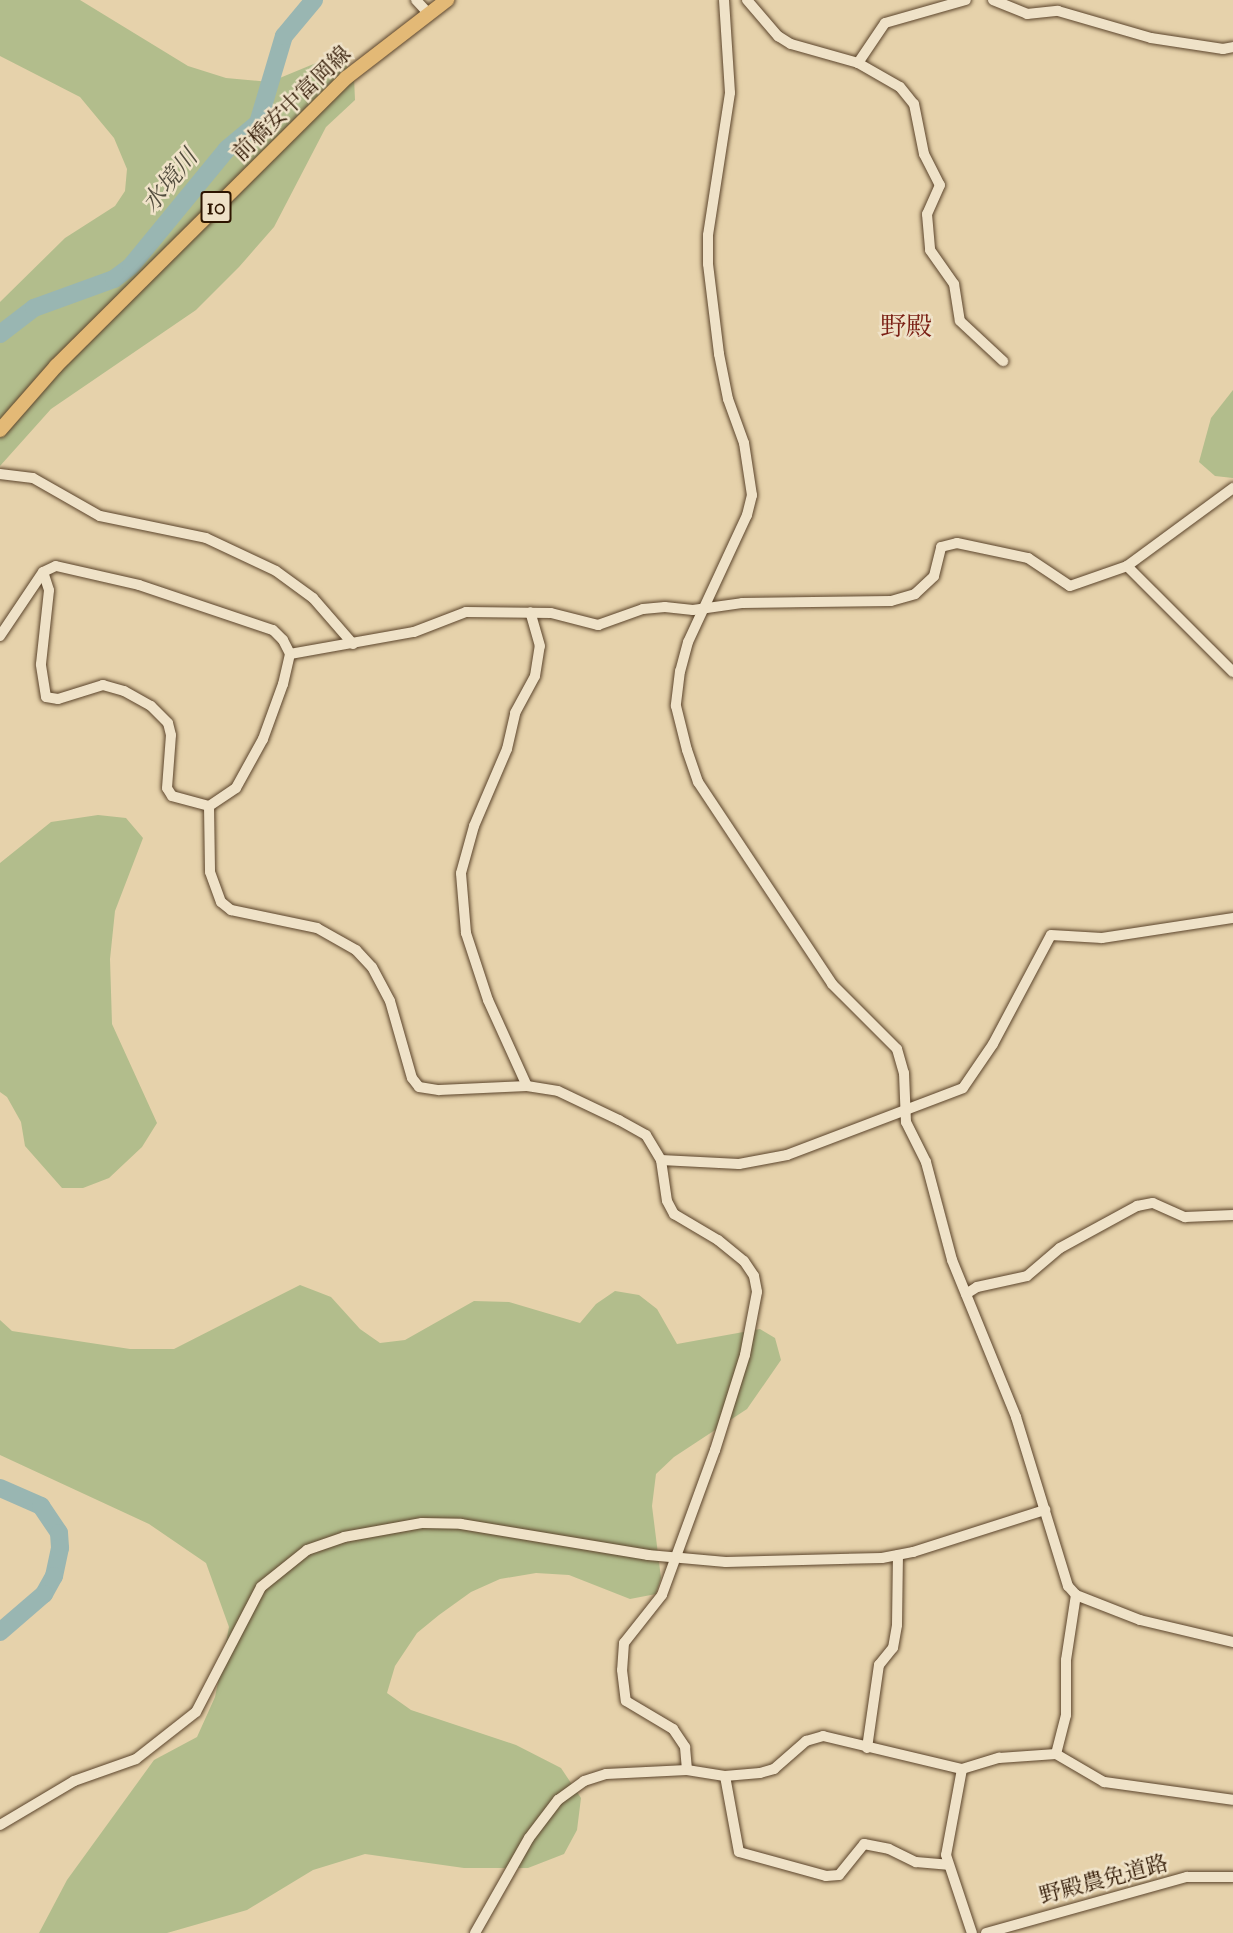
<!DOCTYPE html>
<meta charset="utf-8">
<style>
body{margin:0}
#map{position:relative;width:1233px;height:1933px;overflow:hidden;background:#e6d2ab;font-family:"IM FELL French Canon","Noto Serif JP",serif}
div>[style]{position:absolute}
.green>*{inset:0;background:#b2bd8c}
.river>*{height:18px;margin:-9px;padding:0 9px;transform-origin:9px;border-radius:9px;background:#99b6b2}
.roads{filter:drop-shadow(0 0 2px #5b442b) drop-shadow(0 0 2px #5b442b)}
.minor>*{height:10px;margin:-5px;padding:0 5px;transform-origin:5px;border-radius:5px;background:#efe2c8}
.major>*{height:14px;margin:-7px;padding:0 7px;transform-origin:7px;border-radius:7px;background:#e3b976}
span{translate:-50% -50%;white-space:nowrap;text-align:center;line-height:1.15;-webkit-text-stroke:5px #efe2c8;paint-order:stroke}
.shield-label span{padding:2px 4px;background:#efe2c8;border:2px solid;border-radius:4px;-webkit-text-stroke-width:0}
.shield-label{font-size:21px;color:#2d1500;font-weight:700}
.street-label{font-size:22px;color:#2d1500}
.water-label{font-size:24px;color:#534d3e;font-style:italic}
.quarter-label{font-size:26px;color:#7a1f14}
</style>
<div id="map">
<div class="green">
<div style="clip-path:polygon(0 0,80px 0,188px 66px,226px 78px,270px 82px,333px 56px,345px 63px,354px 77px,355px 100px,326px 127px,274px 227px,239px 267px,196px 310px,51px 409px,0 466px,0 302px,65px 238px,115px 206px,125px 191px,127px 169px,114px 138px,80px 97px,0 56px)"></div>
<div style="clip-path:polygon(1233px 390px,1233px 478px,1215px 476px,1199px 462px,1211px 418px)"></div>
<div style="clip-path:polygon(98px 815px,126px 818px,143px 838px,115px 911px,110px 959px,112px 1024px,157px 1123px,142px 1147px,109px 1178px,83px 1188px,62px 1188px,25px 1146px,21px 1122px,7px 1097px,0 1092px,0 863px,51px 822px)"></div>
<div style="clip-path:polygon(300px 1285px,331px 1297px,360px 1329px,380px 1343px,405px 1340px,474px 1301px,509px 1302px,580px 1323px,596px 1304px,615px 1291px,639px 1295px,657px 1309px,677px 1344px,760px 1329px,775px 1338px,781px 1360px,747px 1409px,674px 1457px,656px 1474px,652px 1506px,661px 1578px,656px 1594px,630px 1599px,569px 1575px,536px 1573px,500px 1579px,471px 1592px,439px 1615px,417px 1633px,395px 1666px,387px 1693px,411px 1710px,516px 1745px,561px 1768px,581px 1798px,577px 1830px,564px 1854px,528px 1868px,464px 1868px,365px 1854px,313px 1870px,247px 1910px,167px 1933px,39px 1933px,67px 1880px,154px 1760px,197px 1737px,215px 1697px,229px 1627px,206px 1563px,149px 1524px,0 1455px,0 1320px,12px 1331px,130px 1349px,174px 1349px)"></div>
</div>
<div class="river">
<div style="left:0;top:334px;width:43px;rotate:-37.4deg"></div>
<div style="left:34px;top:308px;width:85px;rotate:-19.9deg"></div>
<div style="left:114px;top:279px;width:21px;rotate:-37deg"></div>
<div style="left:131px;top:266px;width:151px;rotate:-50.6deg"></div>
<div style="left:227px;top:149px;width:40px;rotate:-40deg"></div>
<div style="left:258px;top:123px;width:91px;rotate:-73.4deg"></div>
<div style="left:284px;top:36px;width:47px;rotate:-50.2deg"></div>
<div style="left:0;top:1488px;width:45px;rotate:23.7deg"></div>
<div style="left:41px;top:1506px;width:32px;rotate:56deg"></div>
<div style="left:59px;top:1533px;width:15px;rotate:86deg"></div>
<div style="left:60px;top:1548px;width:29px;rotate:102deg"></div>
<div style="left:54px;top:1576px;width:21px;rotate:119deg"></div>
<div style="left:44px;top:1594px;width:58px;rotate:139.2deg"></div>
</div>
<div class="roads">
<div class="minor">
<div style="left:416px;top:0;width:19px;rotate:47deg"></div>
<div style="left:724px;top:0;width:93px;rotate:86.3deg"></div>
<div style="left:730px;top:93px;width:144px;rotate:98.8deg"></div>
<div style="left:708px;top:235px;width:29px;rotate:90deg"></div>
<div style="left:708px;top:264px;width:91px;rotate:83deg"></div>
<div style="left:719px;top:354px;width:46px;rotate:78.7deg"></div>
<div style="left:728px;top:399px;width:47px;rotate:70deg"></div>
<div style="left:744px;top:443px;width:53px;rotate:81.3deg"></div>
<div style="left:752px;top:495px;width:21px;rotate:104deg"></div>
<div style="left:747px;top:515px;width:140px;rotate:114.9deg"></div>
<div style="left:688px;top:642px;width:30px;rotate:105deg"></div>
<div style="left:680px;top:671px;width:35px;rotate:97deg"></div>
<div style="left:676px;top:706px;width:45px;rotate:76deg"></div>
<div style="left:687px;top:750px;width:34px;rotate:71deg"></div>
<div style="left:698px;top:782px;width:242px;rotate:56.4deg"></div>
<div style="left:832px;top:984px;width:92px;rotate:45deg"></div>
<div style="left:897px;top:1049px;width:25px;rotate:74deg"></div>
<div style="left:904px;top:1073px;width:49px;rotate:87.7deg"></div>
<div style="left:906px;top:1122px;width:45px;rotate:63.4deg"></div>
<div style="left:926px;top:1162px;width:101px;rotate:75.1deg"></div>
<div style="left:952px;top:1260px;width:170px;rotate:67.8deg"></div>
<div style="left:1016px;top:1417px;width:177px;rotate:72.9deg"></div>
<div style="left:1068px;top:1586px;width:12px;rotate:48deg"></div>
<div style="left:1076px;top:1595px;width:69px;rotate:21.3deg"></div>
<div style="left:1140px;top:1620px;width:96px;rotate:13.3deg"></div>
<div style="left:747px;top:0;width:48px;rotate:49.3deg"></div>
<div style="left:778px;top:36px;width:15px;rotate:32deg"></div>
<div style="left:791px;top:44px;width:70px;rotate:15.8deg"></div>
<div style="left:858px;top:63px;width:48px;rotate:-56deg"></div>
<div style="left:885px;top:23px;width:84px;rotate:-15.9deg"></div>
<div style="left:993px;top:0;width:37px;rotate:22deg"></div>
<div style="left:1027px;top:14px;width:31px;rotate:-6deg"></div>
<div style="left:1058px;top:11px;width:97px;rotate:16.2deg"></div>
<div style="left:1151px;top:38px;width:73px;rotate:8.7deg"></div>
<div style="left:1223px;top:49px;width:10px;rotate:-11deg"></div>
<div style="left:858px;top:63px;width:48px;rotate:29.7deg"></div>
<div style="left:900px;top:87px;width:22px;rotate:51deg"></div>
<div style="left:914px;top:104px;width:51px;rotate:78.7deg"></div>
<div style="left:924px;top:154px;width:35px;rotate:63deg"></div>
<div style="left:940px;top:185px;width:32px;rotate:114deg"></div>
<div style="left:927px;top:214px;width:36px;rotate:85deg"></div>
<div style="left:930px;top:250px;width:42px;rotate:54.8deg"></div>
<div style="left:954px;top:284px;width:37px;rotate:81deg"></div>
<div style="left:960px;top:321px;width:59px;rotate:42.9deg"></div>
<div style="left:0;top:474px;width:33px;rotate:7deg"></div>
<div style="left:33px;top:478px;width:77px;rotate:29.6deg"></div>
<div style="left:100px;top:516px;width:108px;rotate:11.7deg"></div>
<div style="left:206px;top:538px;width:77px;rotate:25.2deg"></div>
<div style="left:276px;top:571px;width:46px;rotate:36.1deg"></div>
<div style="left:313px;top:598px;width:61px;rotate:49deg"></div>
<div style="left:1127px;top:566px;width:150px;rotate:45deg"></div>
<div style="left:0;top:636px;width:77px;rotate:-56.1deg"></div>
<div style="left:43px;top:572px;width:14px;rotate:-25deg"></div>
<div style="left:56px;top:566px;width:85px;rotate:12.9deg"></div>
<div style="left:139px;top:585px;width:141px;rotate:18.6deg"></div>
<div style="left:273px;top:630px;width:14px;rotate:45deg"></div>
<div style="left:283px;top:640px;width:16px;rotate:63deg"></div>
<div style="left:290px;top:654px;width:31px;rotate:103deg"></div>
<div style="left:283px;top:684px;width:59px;rotate:110deg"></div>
<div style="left:263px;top:739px;width:56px;rotate:118.9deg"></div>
<div style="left:236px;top:788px;width:32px;rotate:146deg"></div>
<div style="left:209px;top:806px;width:38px;rotate:-165deg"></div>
<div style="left:172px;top:796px;width:9px;rotate:-122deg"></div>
<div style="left:167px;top:788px;width:53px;rotate:-85.7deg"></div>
<div style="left:171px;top:735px;width:12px;rotate:-104deg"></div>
<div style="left:168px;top:723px;width:24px;rotate:-135deg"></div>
<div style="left:151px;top:706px;width:31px;rotate:-151deg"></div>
<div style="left:124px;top:691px;width:22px;rotate:-164deg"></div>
<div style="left:103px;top:685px;width:47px;rotate:162.7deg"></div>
<div style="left:58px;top:699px;width:12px;rotate:-171deg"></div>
<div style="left:46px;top:697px;width:33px;rotate:-99deg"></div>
<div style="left:41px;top:664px;width:74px;rotate:-83.8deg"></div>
<div style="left:49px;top:590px;width:19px;rotate:-108deg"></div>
<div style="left:290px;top:654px;width:126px;rotate:-10.1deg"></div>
<div style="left:414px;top:632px;width:56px;rotate:-21deg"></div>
<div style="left:466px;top:612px;width:85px;rotate:0.7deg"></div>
<div style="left:551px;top:613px;width:49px;rotate:14.3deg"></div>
<div style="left:598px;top:625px;width:48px;rotate:-19.6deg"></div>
<div style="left:643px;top:609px;width:22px;rotate:-5deg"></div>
<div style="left:665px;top:607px;width:28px;rotate:6deg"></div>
<div style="left:693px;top:610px;width:49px;rotate:-8.1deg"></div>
<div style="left:742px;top:603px;width:149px;rotate:-0.8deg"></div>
<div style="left:891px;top:601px;width:25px;rotate:-16deg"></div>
<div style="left:915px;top:594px;width:26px;rotate:-43deg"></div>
<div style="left:934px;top:576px;width:30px;rotate:-76deg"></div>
<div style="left:941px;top:547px;width:16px;rotate:-14deg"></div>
<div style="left:957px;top:543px;width:73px;rotate:11.9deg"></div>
<div style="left:1028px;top:558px;width:50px;rotate:33.7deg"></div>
<div style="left:1070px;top:586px;width:60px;rotate:-19.3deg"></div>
<div style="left:1127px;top:566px;width:132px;rotate:-36.3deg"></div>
<div style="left:209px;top:806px;width:66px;rotate:89.1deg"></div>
<div style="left:210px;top:872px;width:32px;rotate:70deg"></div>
<div style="left:221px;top:902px;width:13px;rotate:39deg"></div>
<div style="left:231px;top:910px;width:88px;rotate:11.8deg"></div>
<div style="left:317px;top:928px;width:45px;rotate:29.4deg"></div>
<div style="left:356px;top:950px;width:23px;rotate:47deg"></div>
<div style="left:372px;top:967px;width:38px;rotate:62deg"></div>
<div style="left:390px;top:1001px;width:80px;rotate:74.1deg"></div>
<div style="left:412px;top:1078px;width:11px;rotate:52deg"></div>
<div style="left:419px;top:1087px;width:20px;rotate:9deg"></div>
<div style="left:439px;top:1090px;width:88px;rotate:-2.6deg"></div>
<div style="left:527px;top:1086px;width:31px;rotate:9deg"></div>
<div style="left:558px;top:1091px;width:68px;rotate:25.4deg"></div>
<div style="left:619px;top:1120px;width:31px;rotate:29deg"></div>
<div style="left:646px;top:1135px;width:29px;rotate:59deg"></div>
<div style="left:661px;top:1160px;width:41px;rotate:81.7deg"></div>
<div style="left:667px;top:1201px;width:15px;rotate:62deg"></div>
<div style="left:674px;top:1214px;width:51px;rotate:30.6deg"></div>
<div style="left:718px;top:1240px;width:33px;rotate:39deg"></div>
<div style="left:744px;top:1261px;width:18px;rotate:56deg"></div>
<div style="left:754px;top:1276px;width:16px;rotate:79deg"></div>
<div style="left:757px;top:1292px;width:64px;rotate:100.8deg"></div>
<div style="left:745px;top:1355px;width:100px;rotate:107.5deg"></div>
<div style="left:715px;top:1450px;width:154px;rotate:110.1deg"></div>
<div style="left:662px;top:1595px;width:61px;rotate:128.4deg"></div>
<div style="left:624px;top:1643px;width:27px;rotate:94deg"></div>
<div style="left:622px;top:1670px;width:31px;rotate:83deg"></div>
<div style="left:626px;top:1701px;width:55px;rotate:30.8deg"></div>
<div style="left:673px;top:1729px;width:22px;rotate:56deg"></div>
<div style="left:685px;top:1747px;width:23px;rotate:85deg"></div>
<div style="left:527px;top:1086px;width:94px;rotate:-114.4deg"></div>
<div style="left:488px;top:1000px;width:71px;rotate:-108.2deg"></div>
<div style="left:466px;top:933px;width:60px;rotate:-94.8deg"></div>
<div style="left:461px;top:873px;width:49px;rotate:-74.5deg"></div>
<div style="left:474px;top:826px;width:84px;rotate:-66.8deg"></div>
<div style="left:507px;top:749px;width:37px;rotate:-77deg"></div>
<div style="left:515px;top:713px;width:42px;rotate:-61.6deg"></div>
<div style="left:535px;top:676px;width:30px;rotate:-81deg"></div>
<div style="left:540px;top:646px;width:35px;rotate:-106deg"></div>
<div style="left:661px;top:1160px;width:78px;rotate:2.9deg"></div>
<div style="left:739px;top:1164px;width:49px;rotate:-10.6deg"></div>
<div style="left:787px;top:1155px;width:188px;rotate:-20.8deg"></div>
<div style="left:963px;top:1088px;width:53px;rotate:-55.7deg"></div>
<div style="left:993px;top:1044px;width:123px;rotate:-62deg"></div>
<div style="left:1051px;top:935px;width:51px;rotate:3.4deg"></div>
<div style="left:1102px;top:938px;width:133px;rotate:-8.7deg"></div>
<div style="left:966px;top:1294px;width:13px;rotate:-32deg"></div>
<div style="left:977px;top:1287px;width:51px;rotate:-12.4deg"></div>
<div style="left:1027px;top:1276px;width:43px;rotate:-40.3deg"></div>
<div style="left:1060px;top:1248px;width:88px;rotate:-28.6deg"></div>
<div style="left:1137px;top:1206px;width:16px;rotate:-11deg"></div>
<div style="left:1153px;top:1203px;width:35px;rotate:24deg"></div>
<div style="left:1185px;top:1217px;width:48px;rotate:-2.4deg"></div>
<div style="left:867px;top:1748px;width:84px;rotate:-81.8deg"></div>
<div style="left:879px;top:1665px;width:22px;rotate:-51deg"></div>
<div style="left:893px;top:1648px;width:23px;rotate:-80deg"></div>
<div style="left:897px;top:1625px;width:70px;rotate:-89.2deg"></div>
<div style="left:1056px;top:1754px;width:40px;rotate:-75.6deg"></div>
<div style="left:1066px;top:1715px;width:55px;rotate:-90deg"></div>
<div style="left:1066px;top:1660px;width:66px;rotate:-81.3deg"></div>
<div style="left:962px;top:1769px;width:87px;rotate:100.5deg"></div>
<div style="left:946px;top:1855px;width:82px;rotate:71.6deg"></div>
<div style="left:725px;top:1776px;width:77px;rotate:79.6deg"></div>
<div style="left:739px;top:1852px;width:90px;rotate:15.4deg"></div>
<div style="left:826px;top:1876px;width:13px;rotate:-4deg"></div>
<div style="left:839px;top:1875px;width:40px;rotate:-51deg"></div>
<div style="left:864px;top:1844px;width:25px;rotate:11deg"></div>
<div style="left:889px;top:1849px;width:30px;rotate:26deg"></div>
<div style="left:916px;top:1862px;width:32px;rotate:5deg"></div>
<div style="left:0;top:1825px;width:86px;rotate:-30.7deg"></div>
<div style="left:74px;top:1781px;width:66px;rotate:-19.5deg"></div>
<div style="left:136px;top:1759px;width:76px;rotate:-38.1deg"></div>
<div style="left:196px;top:1712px;width:141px;rotate:-62.5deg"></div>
<div style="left:261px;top:1587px;width:59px;rotate:-38.8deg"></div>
<div style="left:307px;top:1550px;width:39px;rotate:-19deg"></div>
<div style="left:344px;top:1537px;width:79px;rotate:-10.2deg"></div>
<div style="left:422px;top:1523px;width:39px;rotate:1deg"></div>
<div style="left:461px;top:1524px;width:190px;rotate:9.4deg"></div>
<div style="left:648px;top:1555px;width:78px;rotate:5.1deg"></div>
<div style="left:726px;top:1562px;width:156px;rotate:-1.5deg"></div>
<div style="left:882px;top:1558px;width:32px;rotate:-11deg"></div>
<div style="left:913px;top:1552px;width:139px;rotate:-17.7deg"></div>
<div style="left:475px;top:1933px;width:109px;rotate:-60.4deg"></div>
<div style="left:529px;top:1838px;width:48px;rotate:-52.7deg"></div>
<div style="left:558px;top:1800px;width:32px;rotate:-36deg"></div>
<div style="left:584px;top:1781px;width:23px;rotate:-18deg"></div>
<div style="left:606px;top:1774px;width:81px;rotate:-2.8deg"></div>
<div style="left:687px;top:1770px;width:38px;rotate:9deg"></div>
<div style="left:725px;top:1776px;width:35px;rotate:-5deg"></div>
<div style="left:760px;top:1773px;width:15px;rotate:-16deg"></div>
<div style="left:774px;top:1769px;width:43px;rotate:-41.2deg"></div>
<div style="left:806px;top:1741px;width:18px;rotate:-16deg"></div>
<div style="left:823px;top:1736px;width:143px;rotate:13.4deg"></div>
<div style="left:962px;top:1769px;width:39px;rotate:-17deg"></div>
<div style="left:999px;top:1758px;width:57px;rotate:-4deg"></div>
<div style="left:1056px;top:1754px;width:56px;rotate:30.3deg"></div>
<div style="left:1104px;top:1782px;width:130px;rotate:7.9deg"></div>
<div style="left:986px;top:1933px;width:209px;rotate:-15.6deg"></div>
<div style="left:1187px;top:1877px;width:46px"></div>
</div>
<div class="major">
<div style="left:0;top:430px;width:85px;rotate:-48.8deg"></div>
<div style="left:56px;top:366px;width:409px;rotate:-44.8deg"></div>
<div style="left:346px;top:78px;width:128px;rotate:-37.7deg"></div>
</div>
</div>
<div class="shield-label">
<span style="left:216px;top:207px">10</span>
</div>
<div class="street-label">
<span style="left:292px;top:104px;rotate:-44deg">前橋安中富岡線</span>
<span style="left:1104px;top:1880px;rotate:-15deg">野殿農免道路</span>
</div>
<div class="water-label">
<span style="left:170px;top:181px;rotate:-51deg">水境川</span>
</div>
<div class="quarter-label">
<span style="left:906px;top:327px">野殿</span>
</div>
</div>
